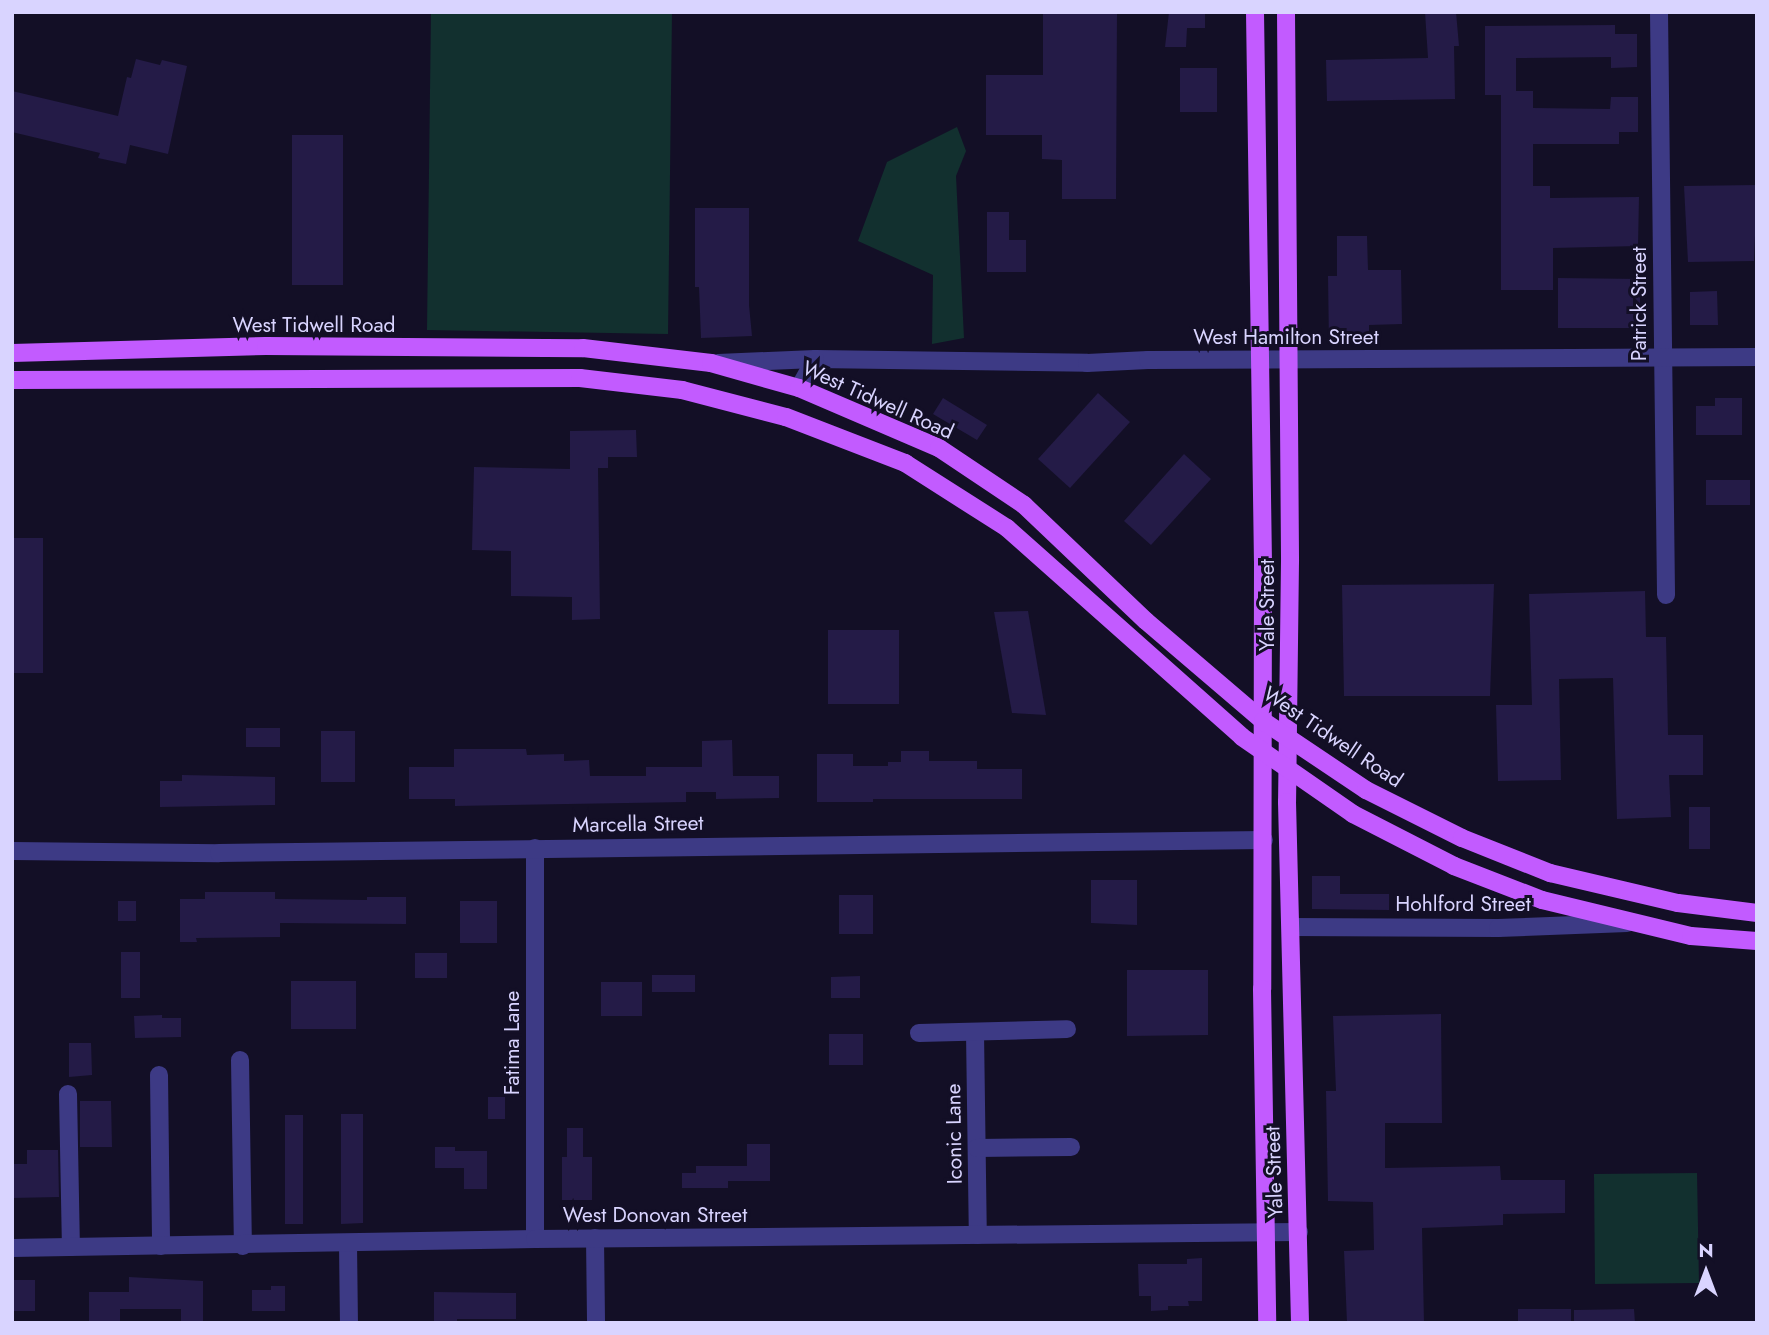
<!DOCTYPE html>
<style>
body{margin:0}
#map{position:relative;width:1769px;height:1335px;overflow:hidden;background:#130f26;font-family:Jost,sans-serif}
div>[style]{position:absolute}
.green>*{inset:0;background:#12302f}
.building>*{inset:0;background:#241b47}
.minor>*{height:18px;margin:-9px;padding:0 9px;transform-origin:9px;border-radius:9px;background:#3d3a85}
.major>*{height:18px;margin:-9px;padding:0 9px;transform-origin:9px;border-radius:9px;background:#c25bff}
span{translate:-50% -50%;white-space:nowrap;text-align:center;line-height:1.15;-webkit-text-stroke:6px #130f26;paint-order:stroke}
.street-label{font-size:21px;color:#d9d4ff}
.frame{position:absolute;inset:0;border:14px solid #d9d4ff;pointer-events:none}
.north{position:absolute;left:1671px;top:1237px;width:70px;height:70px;-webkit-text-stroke:5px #130f26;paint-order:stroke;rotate:0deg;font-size:19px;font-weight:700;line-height:28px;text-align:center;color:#d9d4ff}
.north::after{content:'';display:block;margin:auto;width:24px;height:32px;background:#d9d4ff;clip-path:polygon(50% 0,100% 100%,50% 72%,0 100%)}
</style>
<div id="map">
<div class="green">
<div style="clip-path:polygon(431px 12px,672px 12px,668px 334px,427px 330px)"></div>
<div style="clip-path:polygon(957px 127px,966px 151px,956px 176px,964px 338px,932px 344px,933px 275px,858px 241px,887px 162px)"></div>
<div style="clip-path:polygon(1697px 1173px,1699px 1283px,1595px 1284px,1594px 1174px)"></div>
</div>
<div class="building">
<div style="clip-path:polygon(1043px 12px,1117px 12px,1116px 199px,1062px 199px,1062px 160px,1042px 159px,1042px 135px,986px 135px,986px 75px,1043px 75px)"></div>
<div style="clip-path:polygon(1169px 12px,1205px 12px,1205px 28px,1187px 28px,1186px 47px,1165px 47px)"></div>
<div style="clip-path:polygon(1425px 12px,1456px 12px,1459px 46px,1454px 46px,1455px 99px,1327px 101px,1326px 60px,1428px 58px)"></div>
<div style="clip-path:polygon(1615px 25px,1615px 34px,1637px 34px,1637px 67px,1611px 68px,1611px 57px,1516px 58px,1516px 91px,1533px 91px,1533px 108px,1610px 109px,1611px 97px,1638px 97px,1638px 132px,1619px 132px,1619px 144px,1533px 144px,1533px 186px,1550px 186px,1550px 198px,1639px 197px,1638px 246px,1553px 248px,1553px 290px,1501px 290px,1501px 95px,1485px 95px,1485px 26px)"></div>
<div style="clip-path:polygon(136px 59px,160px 65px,162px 60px,187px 66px,168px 154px,130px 145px,126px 164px,98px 158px,100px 153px,12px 132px,12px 91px,118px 116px,127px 77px,131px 78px)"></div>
<div style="clip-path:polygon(1180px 68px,1217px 68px,1217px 112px,1180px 112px)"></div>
<div style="clip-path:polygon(292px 135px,343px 135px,343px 285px,292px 285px)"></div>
<div style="clip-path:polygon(1757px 185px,1754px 261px,1688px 262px,1684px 186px)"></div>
<div style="clip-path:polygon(695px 208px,749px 208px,749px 305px,752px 336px,701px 338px,699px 287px,695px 287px)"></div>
<div style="clip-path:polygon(987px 212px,1009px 212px,1009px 240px,1026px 240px,1026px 272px,987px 272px)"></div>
<div style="clip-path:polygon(1337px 236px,1367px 236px,1368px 270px,1401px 270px,1402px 324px,1369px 325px,1369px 344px,1329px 344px,1328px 276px,1337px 276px)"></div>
<div style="clip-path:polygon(1558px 278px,1640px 279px,1640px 328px,1558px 328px)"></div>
<div style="clip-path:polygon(1717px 291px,1718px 325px,1690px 325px,1690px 292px)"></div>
<div style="clip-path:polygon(1098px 393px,1130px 422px,1070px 488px,1038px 459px)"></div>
<div style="clip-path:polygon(943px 398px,987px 425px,977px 440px,933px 414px)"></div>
<div style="clip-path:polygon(1715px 398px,1742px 398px,1742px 435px,1696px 435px,1696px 406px,1715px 406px)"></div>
<div style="clip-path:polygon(636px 430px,637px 457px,608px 457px,608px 468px,598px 468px,600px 619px,572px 620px,572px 597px,511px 596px,511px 551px,472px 550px,474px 467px,570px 469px,570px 431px)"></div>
<div style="clip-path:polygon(1184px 454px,1211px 479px,1151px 545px,1124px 521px)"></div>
<div style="clip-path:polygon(1706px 480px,1750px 480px,1750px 505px,1706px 505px)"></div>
<div style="clip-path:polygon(12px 538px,43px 538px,43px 673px,12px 673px)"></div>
<div style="clip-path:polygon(1494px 584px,1490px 696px,1344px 696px,1342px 585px)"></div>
<div style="clip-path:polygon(1645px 591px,1646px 637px,1666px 637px,1668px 735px,1703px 735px,1703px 775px,1669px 775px,1671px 817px,1617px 819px,1613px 678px,1559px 679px,1561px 780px,1498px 781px,1496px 705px,1532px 705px,1529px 594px)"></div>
<div style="clip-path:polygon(1028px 611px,1046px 715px,1012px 713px,994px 612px)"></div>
<div style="clip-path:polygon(828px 630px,899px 630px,899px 704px,828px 704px)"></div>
<div style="clip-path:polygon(246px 728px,280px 728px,280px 747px,246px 747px)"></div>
<div style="clip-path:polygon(321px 731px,355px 731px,355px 782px,321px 782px)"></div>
<div style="clip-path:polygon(732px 740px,733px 776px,779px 776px,779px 798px,716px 799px,716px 792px,686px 792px,686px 802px,455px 806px,455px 799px,409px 799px,409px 767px,454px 767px,454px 749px,526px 749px,527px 755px,564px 754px,564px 761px,589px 760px,590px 776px,646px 776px,646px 767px,702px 767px,702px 741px)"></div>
<div style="clip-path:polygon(901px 751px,929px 751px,929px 761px,977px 761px,977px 769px,1022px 769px,1022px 799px,873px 799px,873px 802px,817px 802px,817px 754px,853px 754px,853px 766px,888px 766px,888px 762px,901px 762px)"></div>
<div style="clip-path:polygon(182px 775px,275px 777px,275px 805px,160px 807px,160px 781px,182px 781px)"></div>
<div style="clip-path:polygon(1689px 807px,1710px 807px,1710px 849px,1689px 849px)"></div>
<div style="clip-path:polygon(1312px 876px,1340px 876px,1340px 894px,1389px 894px,1389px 910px,1312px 909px)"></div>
<div style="clip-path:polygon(1091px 880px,1137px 880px,1137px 925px,1091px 923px)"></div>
<div style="clip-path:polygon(205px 892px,275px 892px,275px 899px,367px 900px,367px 897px,406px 897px,406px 924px,280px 923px,280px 937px,196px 938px,197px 942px,180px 942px,180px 899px,205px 899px)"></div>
<div style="clip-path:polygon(839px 895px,873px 895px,873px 934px,839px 934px)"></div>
<div style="clip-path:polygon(118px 901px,136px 901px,136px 921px,118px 921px)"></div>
<div style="clip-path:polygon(460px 901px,497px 901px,497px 943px,460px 943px)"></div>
<div style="clip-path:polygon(121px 952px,140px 952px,140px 998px,121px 998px)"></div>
<div style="clip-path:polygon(415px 953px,447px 953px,447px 978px,415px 978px)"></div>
<div style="clip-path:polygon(1127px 970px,1208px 970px,1208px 1035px,1127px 1036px)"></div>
<div style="clip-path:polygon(652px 975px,695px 975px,695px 992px,652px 992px)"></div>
<div style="clip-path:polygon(860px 976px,860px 998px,831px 998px,831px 977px)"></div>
<div style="clip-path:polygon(291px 981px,356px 981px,356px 1029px,291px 1029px)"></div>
<div style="clip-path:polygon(601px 982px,642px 982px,642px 1016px,601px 1016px)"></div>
<div style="clip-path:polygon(1441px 1014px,1442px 1123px,1385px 1123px,1385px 1168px,1500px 1166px,1501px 1180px,1565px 1180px,1565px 1213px,1503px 1214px,1503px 1225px,1422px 1228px,1424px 1323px,1347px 1323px,1344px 1251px,1374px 1250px,1373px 1202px,1328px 1201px,1326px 1091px,1336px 1091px,1333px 1016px)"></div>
<div style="clip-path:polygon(162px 1015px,162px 1018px,181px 1018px,181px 1037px,135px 1038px,134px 1016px)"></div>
<div style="clip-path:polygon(829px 1034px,863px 1034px,863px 1065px,829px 1065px)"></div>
<div style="clip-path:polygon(69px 1043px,91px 1043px,92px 1075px,69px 1077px)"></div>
<div style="clip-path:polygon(488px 1097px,505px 1097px,505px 1119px,488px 1119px)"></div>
<div style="clip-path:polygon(80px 1101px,111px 1101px,112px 1147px,80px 1147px)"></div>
<div style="clip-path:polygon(341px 1114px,363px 1114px,363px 1223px,341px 1224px)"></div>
<div style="clip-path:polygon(285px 1115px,303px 1115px,303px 1224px,285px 1224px)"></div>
<div style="clip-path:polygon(567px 1128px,583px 1128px,583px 1157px,592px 1157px,592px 1200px,562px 1200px,562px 1157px,567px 1157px)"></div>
<div style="clip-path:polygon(747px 1144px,770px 1144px,770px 1181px,728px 1181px,728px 1188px,682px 1188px,682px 1173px,696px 1173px,696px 1166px,747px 1166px)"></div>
<div style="clip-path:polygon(435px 1147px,455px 1147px,455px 1151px,487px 1151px,487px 1189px,464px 1189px,464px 1168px,435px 1168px)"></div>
<div style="clip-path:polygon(27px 1150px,58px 1150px,59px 1197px,12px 1198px,12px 1164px,27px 1164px)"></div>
<div style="clip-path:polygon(1202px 1258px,1202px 1301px,1188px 1301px,1189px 1306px,1168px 1306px,1168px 1310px,1151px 1311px,1151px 1296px,1139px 1296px,1138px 1264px,1187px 1264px,1187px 1259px)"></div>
<div style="clip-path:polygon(129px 1277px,203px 1281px,203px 1323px,181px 1323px,181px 1309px,120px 1309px,120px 1323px,89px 1323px,89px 1292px,129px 1292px)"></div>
<div style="clip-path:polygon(12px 1280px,35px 1280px,35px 1311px,12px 1311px)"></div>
<div style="clip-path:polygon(271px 1286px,285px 1286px,285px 1311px,252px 1311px,252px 1290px,271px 1290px)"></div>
<div style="clip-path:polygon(434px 1292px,516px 1293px,516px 1319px,457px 1319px,457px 1323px,434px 1323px)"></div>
<div style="clip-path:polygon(1518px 1309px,1571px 1309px,1571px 1323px,1518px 1323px)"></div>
<div style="clip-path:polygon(1634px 1309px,1635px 1323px,1574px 1323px,1574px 1310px)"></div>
</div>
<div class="minor">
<div style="left:1659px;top:12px;width:583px;rotate:89.31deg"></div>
<div style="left:718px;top:363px;width:97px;rotate:-2.4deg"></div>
<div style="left:815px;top:359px;width:272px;rotate:0.8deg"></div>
<div style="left:1087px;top:363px;width:61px;rotate:-2.8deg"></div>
<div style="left:1148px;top:360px;width:609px;rotate:-0.28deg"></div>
<div style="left:799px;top:388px;width:33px;rotate:-61deg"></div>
<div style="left:535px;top:848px;width:391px;rotate:90deg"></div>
<div style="left:12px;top:851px;width:207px;rotate:0.6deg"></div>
<div style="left:219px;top:853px;width:1045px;rotate:-0.71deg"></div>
<div style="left:1291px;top:927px;width:207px;rotate:0.3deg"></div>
<div style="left:1498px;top:928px;width:129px;rotate:-2.2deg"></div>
<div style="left:975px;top:1032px;width:203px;rotate:89.2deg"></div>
<div style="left:919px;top:1033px;width:148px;rotate:-1.5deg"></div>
<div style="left:240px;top:1060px;width:186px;rotate:89.1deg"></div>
<div style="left:159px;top:1075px;width:171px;rotate:89.3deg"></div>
<div style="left:68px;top:1094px;width:153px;rotate:88.9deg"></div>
<div style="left:977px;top:1148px;width:94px;rotate:-0.6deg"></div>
<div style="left:595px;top:1238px;width:85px;rotate:89.3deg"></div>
<div style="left:348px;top:1244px;width:79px;rotate:89.3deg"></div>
<div style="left:12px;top:1248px;width:523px;rotate:-0.99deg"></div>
<div style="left:535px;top:1239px;width:764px;rotate:-0.52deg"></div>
</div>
<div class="major">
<div style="left:1255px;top:12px;width:549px;rotate:89.17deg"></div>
<div style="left:1263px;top:561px;width:428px;rotate:90.1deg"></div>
<div style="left:1262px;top:989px;width:334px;rotate:89.1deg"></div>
<div style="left:1286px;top:12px;width:549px;rotate:89.58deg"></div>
<div style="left:1290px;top:561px;width:241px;rotate:90.7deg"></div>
<div style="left:1287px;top:802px;width:521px;rotate:88.57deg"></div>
<div style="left:12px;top:353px;width:254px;rotate:-1.6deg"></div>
<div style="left:266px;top:346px;width:317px;rotate:0.4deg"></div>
<div style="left:583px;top:348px;width:129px;rotate:6.7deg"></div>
<div style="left:711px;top:363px;width:91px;rotate:15.9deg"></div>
<div style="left:799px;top:388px;width:152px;rotate:23.2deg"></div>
<div style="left:939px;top:448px;width:102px;rotate:33.8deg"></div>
<div style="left:1024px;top:505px;width:168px;rotate:43.6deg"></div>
<div style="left:1146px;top:621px;width:154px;rotate:40.5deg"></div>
<div style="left:1263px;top:721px;width:124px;rotate:33.8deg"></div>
<div style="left:1366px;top:790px;width:107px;rotate:26.6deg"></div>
<div style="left:1462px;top:838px;width:95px;rotate:21.7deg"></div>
<div style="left:1550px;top:873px;width:131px;rotate:13.2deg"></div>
<div style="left:1678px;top:903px;width:80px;rotate:7.2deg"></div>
<div style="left:12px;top:380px;width:568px;rotate:-0.2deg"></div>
<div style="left:580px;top:378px;width:103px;rotate:6.7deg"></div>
<div style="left:682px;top:390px;width:107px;rotate:14.6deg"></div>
<div style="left:786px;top:417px;width:128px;rotate:21.1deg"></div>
<div style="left:905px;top:463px;width:121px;rotate:32.5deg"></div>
<div style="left:1007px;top:528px;width:314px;rotate:41.6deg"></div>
<div style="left:1242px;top:737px;width:135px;rotate:34.7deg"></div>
<div style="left:1353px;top:814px;width:114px;rotate:27.2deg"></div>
<div style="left:1454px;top:866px;width:94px;rotate:21.1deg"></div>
<div style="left:1542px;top:900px;width:153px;rotate:13.6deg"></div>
<div style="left:1691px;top:936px;width:66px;rotate:4.3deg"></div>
</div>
<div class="street-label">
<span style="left:1639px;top:304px;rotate:-90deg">Patrick Street</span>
<span style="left:314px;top:325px">West Tidwell Road</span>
<span style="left:1286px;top:337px">West Hamilton Street</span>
<span style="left:878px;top:400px;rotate:24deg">West Tidwell Road</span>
<span style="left:1267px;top:605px;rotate:-90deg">Yale Street</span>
<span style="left:1333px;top:737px;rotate:34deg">West Tidwell Road</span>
<span style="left:638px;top:824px;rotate:-1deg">Marcella Street</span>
<span style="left:1463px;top:904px">Hohlford Street</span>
<span style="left:512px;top:1043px;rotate:-90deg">Fatima Lane</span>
<span style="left:954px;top:1134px;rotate:-91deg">Iconic Lane</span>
<span style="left:1274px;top:1172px;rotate:-92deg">Yale Street</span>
<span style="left:655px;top:1215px">West Donovan Street</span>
</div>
<div class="frame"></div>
<div class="north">N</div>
</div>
